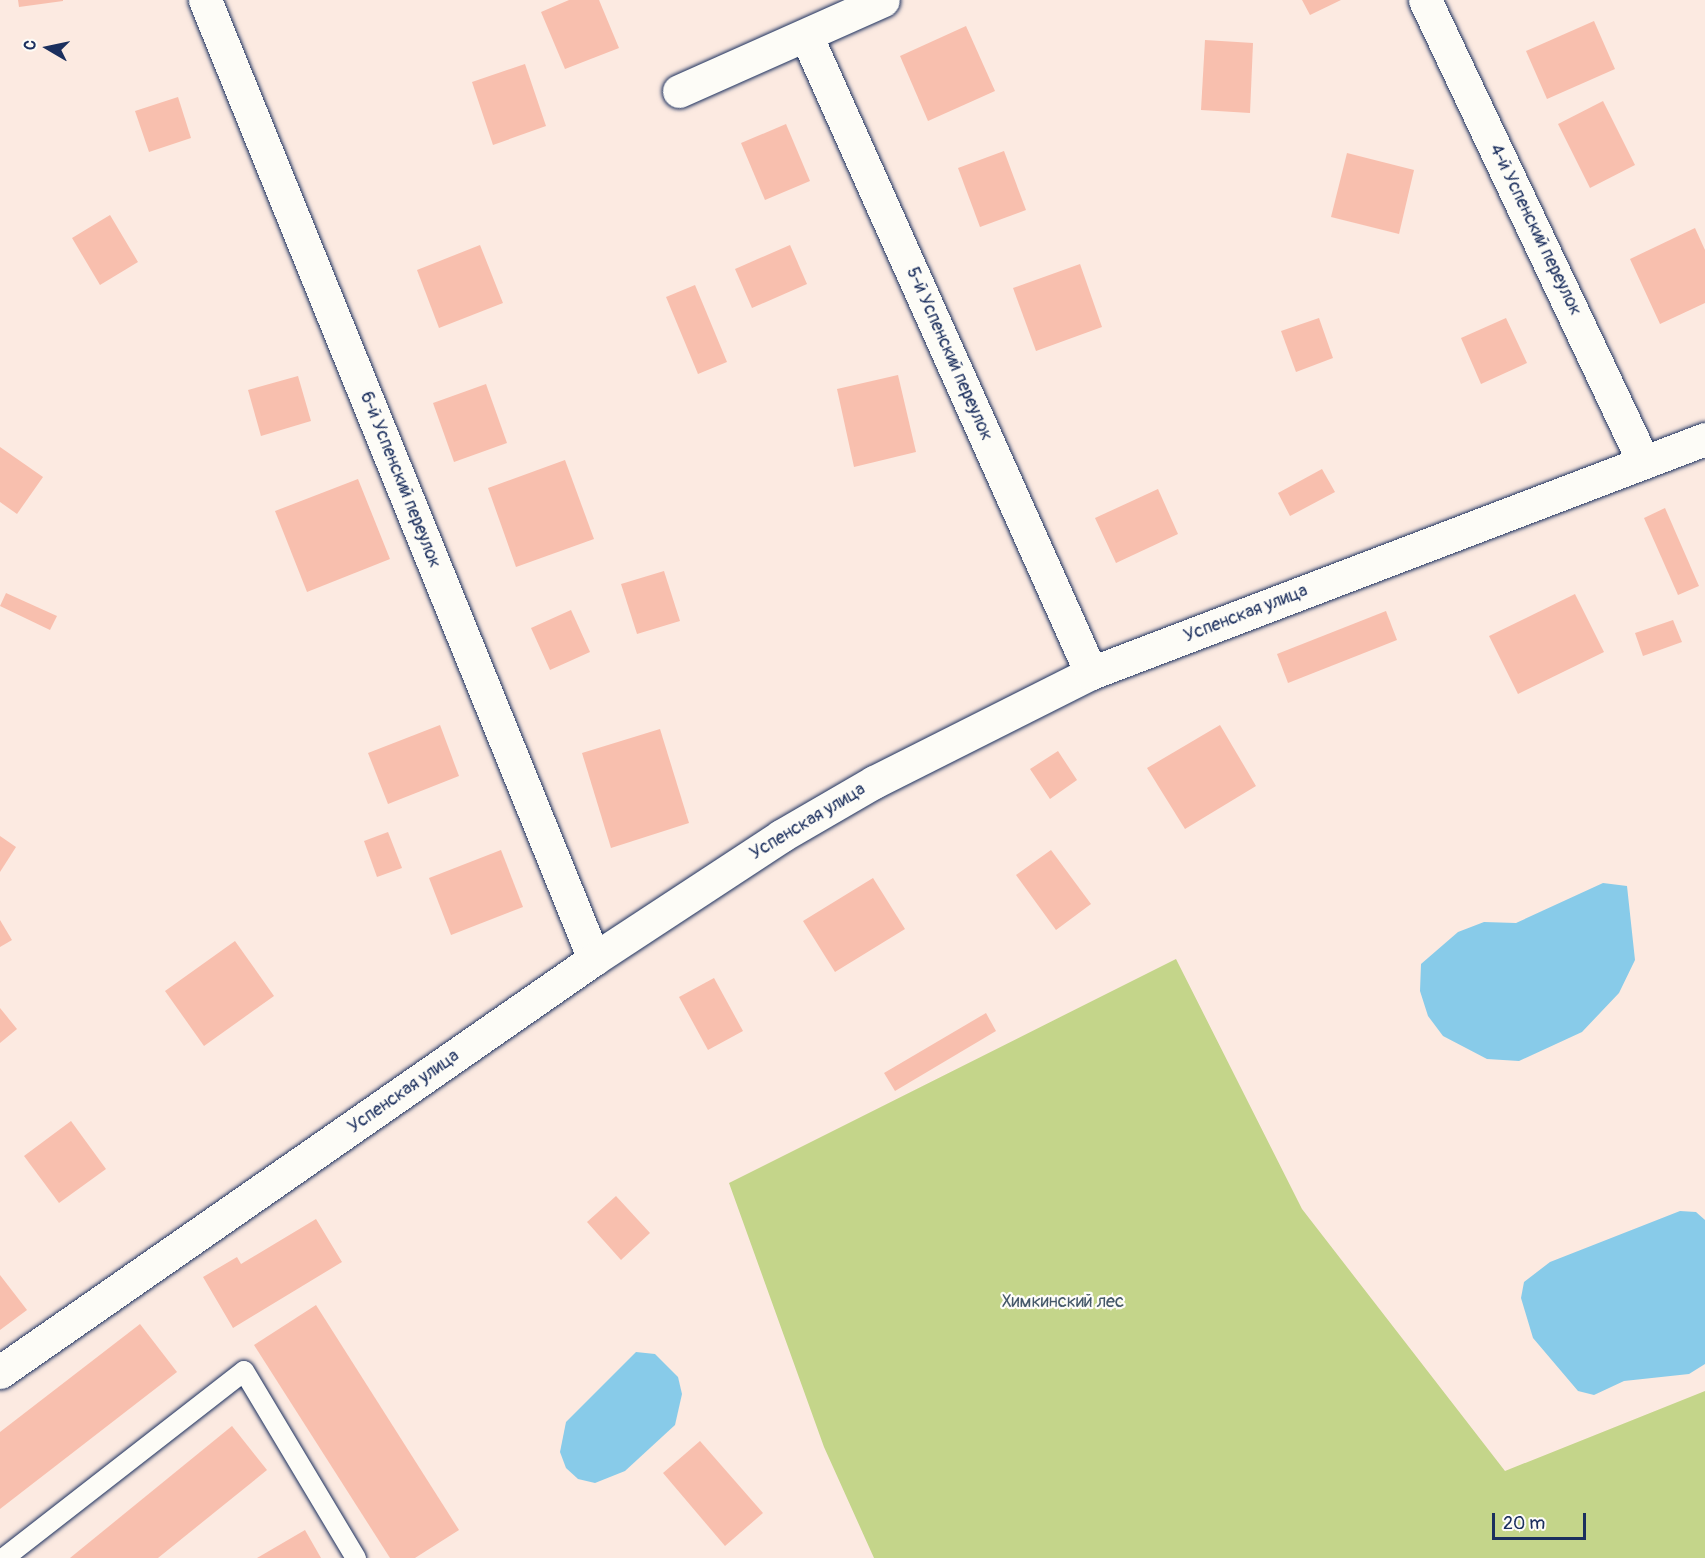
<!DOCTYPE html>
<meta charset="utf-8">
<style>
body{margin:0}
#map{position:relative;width:1705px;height:1558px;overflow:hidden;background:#fceae1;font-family:Pangolin,sans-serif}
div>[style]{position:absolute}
.green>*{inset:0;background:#c4d58a}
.water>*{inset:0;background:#88cbe9}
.building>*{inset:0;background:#f8bfae}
.roads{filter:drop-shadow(0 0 2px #1b2f5e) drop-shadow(0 0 2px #1b2f5e)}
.lane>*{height:20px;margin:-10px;padding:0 10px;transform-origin:10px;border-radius:10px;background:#fdfcf7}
.street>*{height:33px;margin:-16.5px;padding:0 16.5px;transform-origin:16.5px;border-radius:16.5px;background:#fdfcf7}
span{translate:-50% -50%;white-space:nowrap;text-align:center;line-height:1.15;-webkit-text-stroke:4.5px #fdfcf7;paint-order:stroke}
.street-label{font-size:18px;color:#1b2f5e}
.park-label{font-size:18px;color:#455869}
.north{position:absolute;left:18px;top:18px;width:60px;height:60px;-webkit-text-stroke:4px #fdfcf7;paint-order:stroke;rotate:279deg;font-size:16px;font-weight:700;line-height:24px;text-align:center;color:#1b2f5e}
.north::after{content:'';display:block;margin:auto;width:21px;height:27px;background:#1b2f5e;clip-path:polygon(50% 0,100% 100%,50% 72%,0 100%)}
.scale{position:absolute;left:1492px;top:1513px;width:94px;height:27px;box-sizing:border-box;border:3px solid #1b2f5e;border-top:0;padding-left:8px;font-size:18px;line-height:21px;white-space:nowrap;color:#1b2f5e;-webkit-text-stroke:4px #fdfcf7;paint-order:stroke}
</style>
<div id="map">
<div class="green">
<div style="clip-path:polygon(1176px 959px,1302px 1209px,1505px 1471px,1705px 1391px,1705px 1558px,874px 1558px,824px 1447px,729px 1183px)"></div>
</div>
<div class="water">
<div style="clip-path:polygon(1603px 883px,1627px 886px,1635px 960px,1619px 993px,1582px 1032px,1519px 1061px,1487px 1059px,1443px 1036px,1428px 1016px,1420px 991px,1421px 964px,1458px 932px,1484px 922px,1516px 923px)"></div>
<div style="clip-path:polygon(1680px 1211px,1696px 1212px,1705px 1220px,1705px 1364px,1689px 1374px,1624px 1381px,1594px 1395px,1578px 1391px,1533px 1338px,1521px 1298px,1524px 1282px,1550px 1262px)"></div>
<div style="clip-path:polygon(636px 1352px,655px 1354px,678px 1377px,682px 1394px,675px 1425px,625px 1471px,595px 1483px,578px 1479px,566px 1468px,560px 1452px,566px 1422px)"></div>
</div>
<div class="building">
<div style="clip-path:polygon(18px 0,63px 0,63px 1px,19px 7px)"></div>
<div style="clip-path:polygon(569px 0,599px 0,619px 48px,565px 69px,541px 12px)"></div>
<div style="clip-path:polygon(1302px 0,1341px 0,1310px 15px)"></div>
<div style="clip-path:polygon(1594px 21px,1615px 69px,1547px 99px,1526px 51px)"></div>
<div style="clip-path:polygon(966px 26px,995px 91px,928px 121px,900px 56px)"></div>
<div style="clip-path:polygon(1205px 40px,1253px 43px,1250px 113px,1201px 110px)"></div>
<div style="clip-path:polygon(525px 64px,546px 126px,493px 145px,472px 82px)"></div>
<div style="clip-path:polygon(178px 97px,191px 138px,149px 152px,135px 111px)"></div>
<div style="clip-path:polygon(1603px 101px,1635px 165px,1590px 188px,1558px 124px)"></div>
<div style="clip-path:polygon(786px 124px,810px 181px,765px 200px,741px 143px)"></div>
<div style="clip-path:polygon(1004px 151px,1026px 210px,980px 227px,958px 168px)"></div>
<div style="clip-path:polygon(1347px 153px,1414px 170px,1399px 234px,1331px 217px)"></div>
<div style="clip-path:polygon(110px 215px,138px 262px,100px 285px,72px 238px)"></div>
<div style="clip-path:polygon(1695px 228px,1705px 250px,1705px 303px,1660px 324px,1630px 259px)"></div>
<div style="clip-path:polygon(480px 245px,503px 303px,439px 328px,417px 270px)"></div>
<div style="clip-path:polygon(790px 245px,807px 284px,752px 308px,735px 269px)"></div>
<div style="clip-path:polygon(1080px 264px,1102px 327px,1036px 351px,1013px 288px)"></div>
<div style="clip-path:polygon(695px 285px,727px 362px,698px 374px,666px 297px)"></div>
<div style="clip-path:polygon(1319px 318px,1333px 358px,1296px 372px,1281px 331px)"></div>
<div style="clip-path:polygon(1506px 318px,1527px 363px,1481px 384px,1461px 338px)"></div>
<div style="clip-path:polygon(898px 375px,916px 452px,854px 467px,837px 389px)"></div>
<div style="clip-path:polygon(298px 376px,311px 421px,261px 436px,248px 390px)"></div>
<div style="clip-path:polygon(486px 384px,507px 443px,454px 462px,433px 403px)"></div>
<div style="clip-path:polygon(0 447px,43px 477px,17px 514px,0 502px)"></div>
<div style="clip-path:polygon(565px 460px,594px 539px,516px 567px,488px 488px)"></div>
<div style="clip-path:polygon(1322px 469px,1335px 492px,1290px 516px,1278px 493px)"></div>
<div style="clip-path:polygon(358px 479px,390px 559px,307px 592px,275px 511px)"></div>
<div style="clip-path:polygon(1158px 489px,1178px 534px,1116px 563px,1095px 518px)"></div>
<div style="clip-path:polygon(1665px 508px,1699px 586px,1678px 595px,1644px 518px)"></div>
<div style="clip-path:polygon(664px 571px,680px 621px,637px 634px,621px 584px)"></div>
<div style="clip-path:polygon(6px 593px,57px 616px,50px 630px,0 606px)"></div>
<div style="clip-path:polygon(1575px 594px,1604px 652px,1518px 694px,1489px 636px)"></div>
<div style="clip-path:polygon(571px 610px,590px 652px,550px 670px,531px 628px)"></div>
<div style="clip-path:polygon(1386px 611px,1397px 640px,1288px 683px,1277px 654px)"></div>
<div style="clip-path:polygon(1673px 620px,1682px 642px,1643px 656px,1635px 633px)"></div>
<div style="clip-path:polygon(440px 725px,459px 776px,388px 804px,368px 753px)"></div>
<div style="clip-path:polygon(1220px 725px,1256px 786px,1185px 829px,1147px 768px)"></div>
<div style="clip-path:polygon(660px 729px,689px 823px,611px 848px,582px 753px)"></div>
<div style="clip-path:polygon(1058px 751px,1077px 780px,1050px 799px,1030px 769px)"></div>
<div style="clip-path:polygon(388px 832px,402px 868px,377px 877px,364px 841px)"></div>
<div style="clip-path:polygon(0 836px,16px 847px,0 872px)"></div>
<div style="clip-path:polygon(501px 850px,523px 907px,451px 935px,429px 878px)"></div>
<div style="clip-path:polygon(1051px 850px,1091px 904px,1056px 930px,1016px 875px)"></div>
<div style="clip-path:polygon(873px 878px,905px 929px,835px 972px,803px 921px)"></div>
<div style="clip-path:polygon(0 920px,12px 940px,0 947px)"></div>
<div style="clip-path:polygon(235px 941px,274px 996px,204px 1046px,165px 991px)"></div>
<div style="clip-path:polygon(714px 978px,743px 1031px,708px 1050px,679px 997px)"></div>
<div style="clip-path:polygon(0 1008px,17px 1029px,0 1043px)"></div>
<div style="clip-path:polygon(986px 1013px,996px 1031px,895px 1091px,884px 1073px)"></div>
<div style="clip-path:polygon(71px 1121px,106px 1169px,59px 1203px,24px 1156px)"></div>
<div style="clip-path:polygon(616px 1196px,650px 1233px,621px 1260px,587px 1222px)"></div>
<div style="clip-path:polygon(316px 1219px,342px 1262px,233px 1328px,203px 1277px,237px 1257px,241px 1264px)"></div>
<div style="clip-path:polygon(0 1275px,27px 1310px,0 1330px)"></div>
<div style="clip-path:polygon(316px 1305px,459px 1530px,415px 1558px,390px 1558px,254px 1345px)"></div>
<div style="clip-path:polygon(140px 1324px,177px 1372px,0 1509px,0 1432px)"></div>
<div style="clip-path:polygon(232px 1426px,267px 1470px,158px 1558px,70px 1558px)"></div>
<div style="clip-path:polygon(700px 1441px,763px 1513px,725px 1546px,663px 1473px)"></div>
<div style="clip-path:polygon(305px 1530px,321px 1558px,257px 1558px)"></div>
</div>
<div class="roads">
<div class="lane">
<div style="left:4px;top:1558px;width:304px;rotate:-37.9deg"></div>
<div style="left:244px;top:1371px;width:218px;rotate:59.1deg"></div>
</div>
<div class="street">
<div style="left:205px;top:0;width:1035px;rotate:67.92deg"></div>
<div style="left:1425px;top:0;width:510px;rotate:64.69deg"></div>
<div style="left:806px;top:35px;width:699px;rotate:65.93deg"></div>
<div style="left:679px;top:91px;width:223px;rotate:-24deg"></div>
<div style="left:0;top:1372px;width:723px;rotate:-34.81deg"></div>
<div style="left:594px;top:959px;width:224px;rotate:-33.3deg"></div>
<div style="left:781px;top:836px;width:108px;rotate:-30.1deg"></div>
<div style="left:874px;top:782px;width:243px;rotate:-26.7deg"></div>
<div style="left:1091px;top:673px;width:657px;rotate:-20.86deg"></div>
</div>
</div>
<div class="street-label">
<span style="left:1535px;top:230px;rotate:64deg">4-й Успенский переулок</span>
<span style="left:949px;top:354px;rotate:66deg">5-й Успенский переулок</span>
<span style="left:400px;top:480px;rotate:68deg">6-й Успенский переулок</span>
<span style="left:1246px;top:614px;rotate:-21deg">Успенская улица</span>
<span style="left:808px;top:822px;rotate:-31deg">Успенская улица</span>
<span style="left:404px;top:1092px;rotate:-35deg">Успенская улица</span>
</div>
<div class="park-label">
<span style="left:1063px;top:1302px">Химкинский лес</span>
</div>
<div class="north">С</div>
<div class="scale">20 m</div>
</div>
